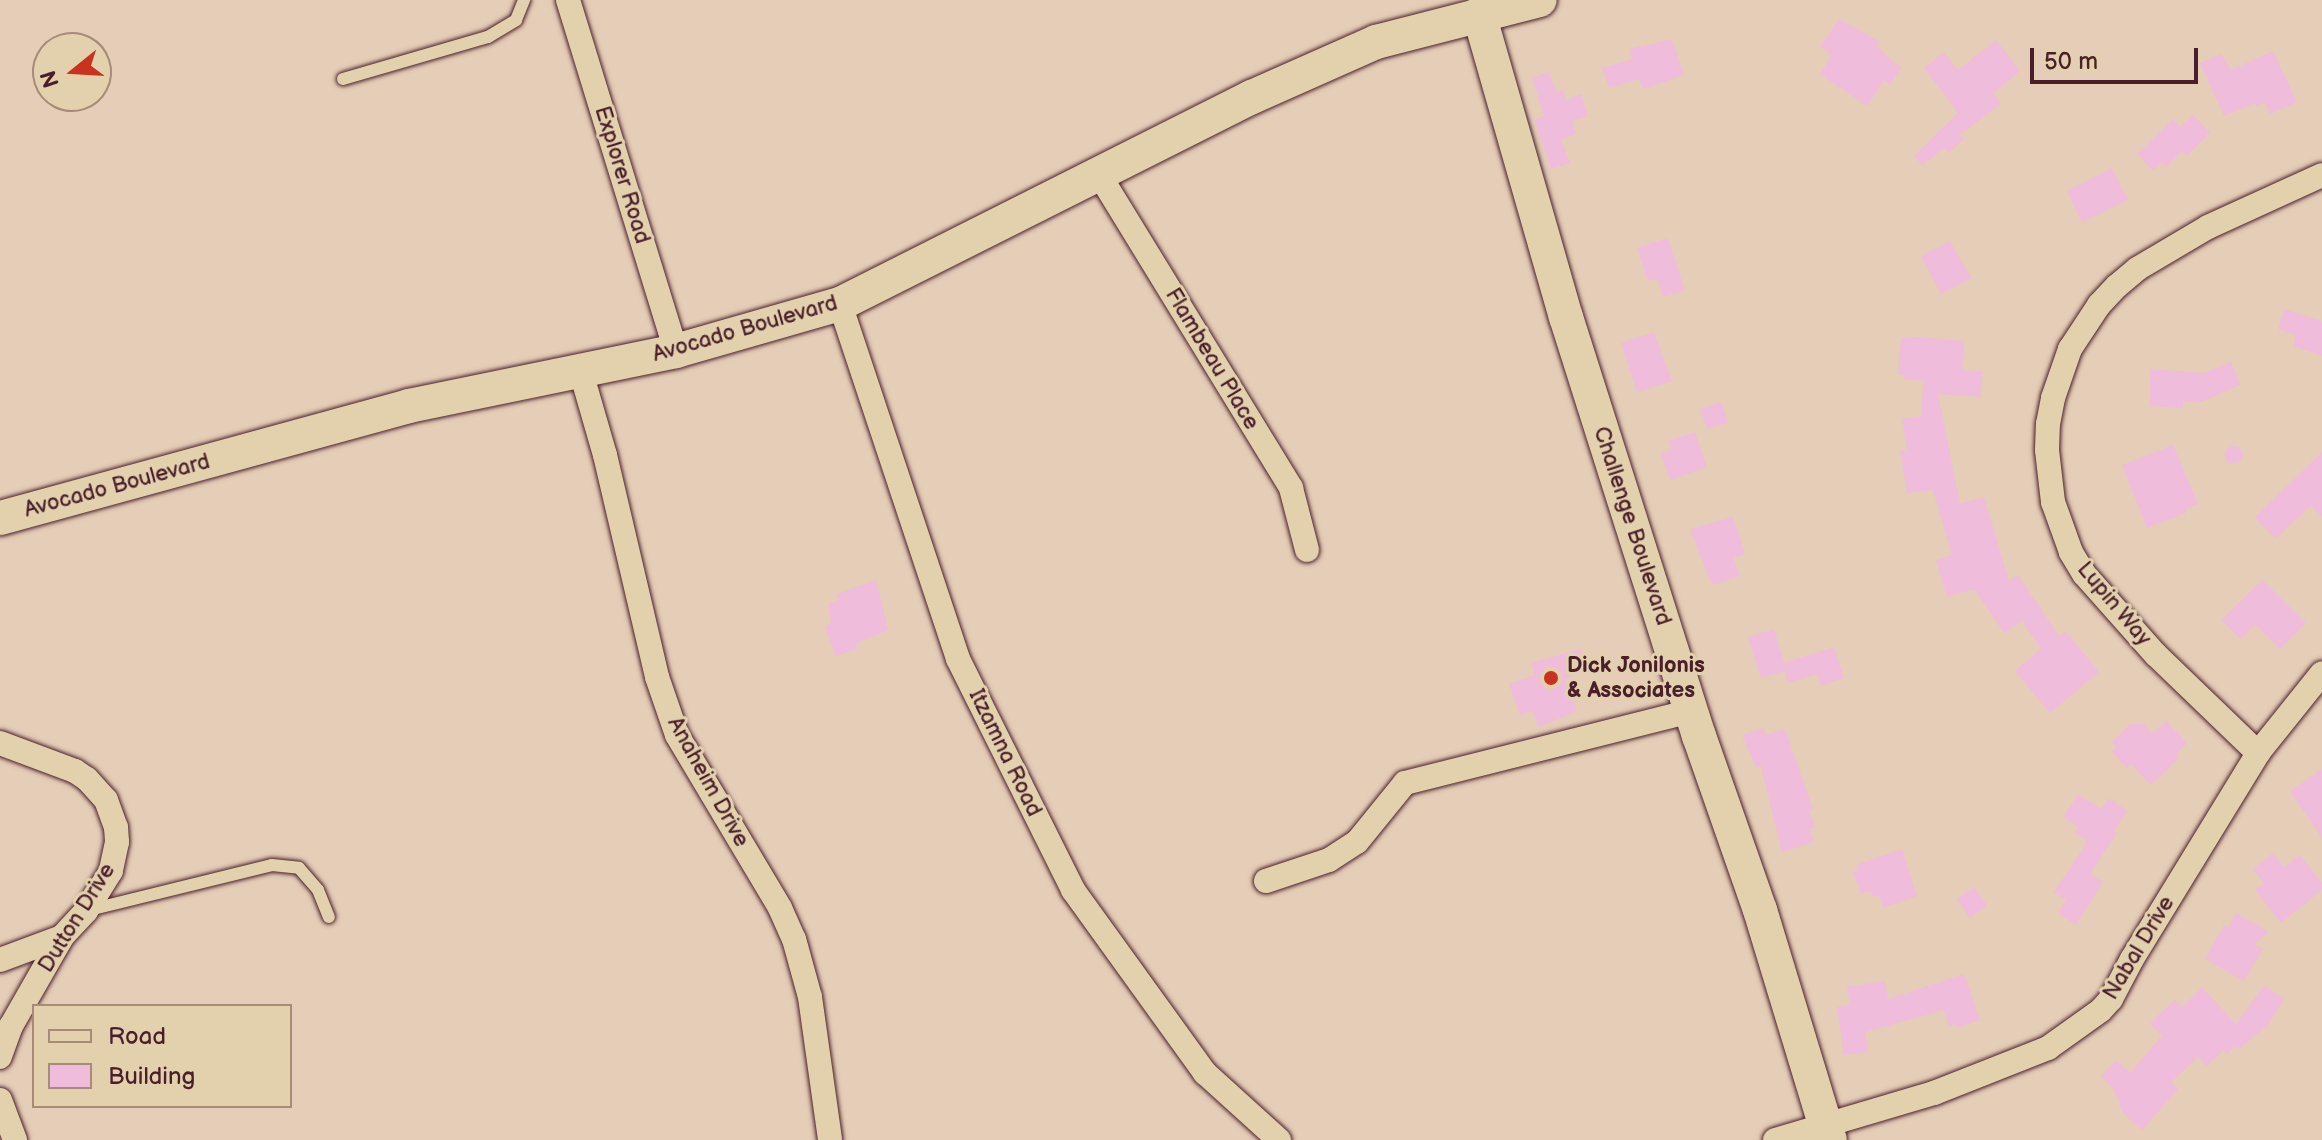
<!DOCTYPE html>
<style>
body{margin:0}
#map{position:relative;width:2322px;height:1140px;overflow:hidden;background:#e5cdb7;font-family:"Balsamiq Sans",sans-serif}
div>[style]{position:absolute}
.building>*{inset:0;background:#efbcdb}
.round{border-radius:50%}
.roads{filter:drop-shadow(0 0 2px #4a1f2b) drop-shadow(0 0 2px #4a1f2b)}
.lane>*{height:12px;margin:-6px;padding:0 6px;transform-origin:6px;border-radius:6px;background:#e3d1ae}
.street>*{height:24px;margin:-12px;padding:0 12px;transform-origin:12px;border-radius:12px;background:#e3d1ae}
.secondary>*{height:34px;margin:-17px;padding:0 17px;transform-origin:17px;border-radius:17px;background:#e3d1ae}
.dots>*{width:22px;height:22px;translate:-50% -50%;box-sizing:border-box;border:4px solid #e3d1ae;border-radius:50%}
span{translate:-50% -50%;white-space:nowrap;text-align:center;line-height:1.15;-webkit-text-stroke:6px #e3d1ae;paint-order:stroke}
.street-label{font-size:22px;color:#4a1f2b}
.poi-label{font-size:22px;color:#4a1f2b;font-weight:700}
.left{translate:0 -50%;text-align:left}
.legend{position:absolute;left:32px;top:1004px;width:260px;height:104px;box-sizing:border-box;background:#e3d1ae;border:2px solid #a68a7a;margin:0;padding:10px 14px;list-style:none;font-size:24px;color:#4a1f2b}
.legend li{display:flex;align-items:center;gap:16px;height:40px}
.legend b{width:40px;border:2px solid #a68a7a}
.north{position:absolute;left:32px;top:32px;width:80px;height:80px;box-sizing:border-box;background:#e3d1ae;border:2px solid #a68a7a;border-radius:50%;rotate:252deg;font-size:22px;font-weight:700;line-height:32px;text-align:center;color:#4a1f2b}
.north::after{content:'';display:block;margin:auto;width:28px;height:36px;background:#c8321e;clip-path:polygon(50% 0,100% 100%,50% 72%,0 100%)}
.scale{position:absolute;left:2030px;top:48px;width:168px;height:36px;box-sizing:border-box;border:4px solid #4a1f2b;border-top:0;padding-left:10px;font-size:24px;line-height:28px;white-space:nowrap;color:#4a1f2b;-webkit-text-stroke:6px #e3d1ae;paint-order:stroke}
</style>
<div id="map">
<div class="building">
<div style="clip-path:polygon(1839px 19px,1880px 42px,1877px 47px,1901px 68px,1890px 85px,1884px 80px,1867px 106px,1820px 74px,1832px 55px,1820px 47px)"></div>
<div style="clip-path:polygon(1672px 39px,1684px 75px,1643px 89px,1639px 79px,1609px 88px,1602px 68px,1633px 59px,1629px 49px)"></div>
<div style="clip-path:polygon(1996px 40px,2020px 71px,1993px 93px,2001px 103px,1960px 135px,1964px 139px,1949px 153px,1944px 148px,1922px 165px,1914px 156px,1958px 113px,1924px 68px,1944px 52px,1958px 70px)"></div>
<div style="clip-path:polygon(2273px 51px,2297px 102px,2270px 114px,2265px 102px,2256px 106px,2255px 103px,2224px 116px,2200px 63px,2221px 54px,2231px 70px)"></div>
<div style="clip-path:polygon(1549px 72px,1556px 92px,1563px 90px,1566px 100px,1581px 94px,1588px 116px,1572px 121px,1576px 134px,1561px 139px,1570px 163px,1551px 169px,1534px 120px,1544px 116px,1532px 78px)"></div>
<div style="clip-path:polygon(2193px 115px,2210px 133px,2187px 156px,2182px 151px,2166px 167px,2162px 162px,2153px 171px,2137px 154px,2173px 119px,2180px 127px)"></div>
<div style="clip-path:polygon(2112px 168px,2128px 200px,2082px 222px,2067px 191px)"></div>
<div style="clip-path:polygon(1668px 238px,1685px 290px,1663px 297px,1657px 278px,1648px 281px,1637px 248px)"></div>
<div style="clip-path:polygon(1950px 241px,1971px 278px,1941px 294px,1921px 256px)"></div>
<div style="clip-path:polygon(2284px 309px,2322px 321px,2322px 356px,2293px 346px,2296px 335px,2278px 329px)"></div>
<div style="clip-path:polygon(1654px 332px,1672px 381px,1637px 392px,1621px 343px)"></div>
<div style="clip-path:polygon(1917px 337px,1964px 341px,1962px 370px,1983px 372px,1980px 397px,1938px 394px,1960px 504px,1984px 497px,2009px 581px,2018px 575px,2059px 636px,2065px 631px,2099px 672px,2050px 713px,2015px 671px,2041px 649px,2022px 621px,2004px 633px,1974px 589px,1947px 597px,1936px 560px,1952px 555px,1933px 490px,1907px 493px,1900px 450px,1907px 449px,1902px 419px,1921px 416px,1924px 381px,1904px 379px,1904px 375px,1898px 374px,1901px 338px)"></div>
<div style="clip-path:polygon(2231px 362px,2240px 385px,2201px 402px,2183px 401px,2183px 408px,2150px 406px,2150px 369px,2204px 373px)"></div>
<div style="clip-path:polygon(1721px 402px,1728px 423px,1707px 429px,1700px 409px)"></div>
<div style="clip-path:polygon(1695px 432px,1707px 467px,1670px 480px,1661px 454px,1672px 450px,1668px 441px)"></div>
<div style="clip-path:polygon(2173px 445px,2198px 504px,2185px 509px,2186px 513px,2147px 528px,2122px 465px)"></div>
<div class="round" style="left:2225px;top:446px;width:18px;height:18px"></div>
<div style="clip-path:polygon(2322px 452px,2322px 517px,2311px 505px,2275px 539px,2255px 517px)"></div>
<div style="clip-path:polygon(1733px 517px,1745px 554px,1733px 558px,1740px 576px,1712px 585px,1690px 529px)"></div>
<div style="clip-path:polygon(876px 580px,888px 630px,855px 644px,857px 649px,835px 656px,825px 626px,831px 624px,829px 603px,839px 600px,837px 594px)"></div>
<div style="clip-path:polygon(2263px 580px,2306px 623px,2280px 649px,2255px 624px,2240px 639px,2221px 620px)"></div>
<div style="clip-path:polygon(1774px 629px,1784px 663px,1834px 647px,1844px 678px,1821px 686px,1817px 674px,1788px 683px,1785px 671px,1761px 678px,1748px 637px)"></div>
<div style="clip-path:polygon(1581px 649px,1589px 671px,1565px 679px,1577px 711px,1539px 727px,1532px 711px,1520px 715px,1509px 684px,1535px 675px,1531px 663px)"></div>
<div style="clip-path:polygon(2166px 721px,2187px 743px,2176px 754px,2179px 758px,2151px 785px,2131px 764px,2127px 768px,2112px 752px,2117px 747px,2112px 742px,2130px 724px,2144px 724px,2153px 733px)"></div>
<div style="clip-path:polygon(1763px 728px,1766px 735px,1785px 729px,1813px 809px,1809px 810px,1815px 827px,1810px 829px,1814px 842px,1782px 852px,1761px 766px,1756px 767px,1742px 735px)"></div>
<div style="clip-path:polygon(2322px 769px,2322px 838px,2290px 791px)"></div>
<div style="clip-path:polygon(2078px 795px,2102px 809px,2109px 798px,2127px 811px,2114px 831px,2117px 833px,2090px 874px,2103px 882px,2076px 925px,2058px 913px,2066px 900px,2054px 892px,2085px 845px,2085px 839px,2075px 832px,2078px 827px,2063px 817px)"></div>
<div style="clip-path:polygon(1902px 849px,1917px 896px,1883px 908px,1879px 895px,1873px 897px,1871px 891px,1861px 894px,1853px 872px,1858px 870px,1856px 865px)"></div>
<div style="clip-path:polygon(2273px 853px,2284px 867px,2300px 855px,2322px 883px,2322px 890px,2281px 923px,2255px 890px,2264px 883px,2253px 869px)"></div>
<div style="clip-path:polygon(1974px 887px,1987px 905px,1970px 918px,1957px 899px)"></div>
<div style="clip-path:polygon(2236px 913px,2269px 932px,2254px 944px,2263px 949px,2244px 981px,2205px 959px,2224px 925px,2228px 928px)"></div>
<div style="clip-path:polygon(1964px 974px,1980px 1020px,1957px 1028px,1956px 1024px,1949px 1026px,1944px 1010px,1865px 1032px,1868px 1052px,1844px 1055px,1837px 1007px,1850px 1005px,1847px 987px,1885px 981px,1888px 999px)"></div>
<div style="clip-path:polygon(2264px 985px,2284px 999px,2268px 1025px,2239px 1049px,2235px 1046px,2227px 1054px,2224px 1050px,2206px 1066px,2198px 1057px,2171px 1082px,2178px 1089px,2142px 1130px,2123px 1113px,2113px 1088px,2101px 1077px,2116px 1060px,2130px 1073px,2162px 1036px,2150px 1023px,2166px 1008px,2175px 1000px,2182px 1007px,2202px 987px,2236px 1024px)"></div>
</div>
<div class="roads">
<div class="lane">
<div style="left:343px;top:79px;width:151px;rotate:-16.2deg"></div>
<div style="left:488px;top:37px;width:33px;rotate:-31deg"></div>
<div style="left:516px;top:20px;width:22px;rotate:-68deg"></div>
<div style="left:89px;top:910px;width:188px;rotate:-13.8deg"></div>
<div style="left:272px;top:865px;width:27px;rotate:6deg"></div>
<div style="left:299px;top:868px;width:29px;rotate:49deg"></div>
<div style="left:318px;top:890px;width:29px;rotate:68deg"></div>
</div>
<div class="street">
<div style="left:568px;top:0;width:367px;rotate:72.9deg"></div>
<div style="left:1100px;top:176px;width:366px;rotate:58.5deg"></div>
<div style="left:1291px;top:488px;width:64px;rotate:75.5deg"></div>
<div style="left:840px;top:304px;width:374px;rotate:71.6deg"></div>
<div style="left:958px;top:659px;width:258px;rotate:63.5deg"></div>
<div style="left:1073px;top:890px;width:226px;rotate:54.2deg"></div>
<div style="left:1205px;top:1073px;width:100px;rotate:42.2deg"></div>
<div style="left:581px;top:372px;width:86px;rotate:73.9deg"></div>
<div style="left:605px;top:455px;width:228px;rotate:76.8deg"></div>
<div style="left:657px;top:677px;width:61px;rotate:71deg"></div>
<div style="left:677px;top:735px;width:201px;rotate:59.2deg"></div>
<div style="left:780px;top:908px;width:34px;rotate:66deg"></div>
<div style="left:794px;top:939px;width:60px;rotate:74.6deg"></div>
<div style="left:810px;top:997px;width:144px;rotate:82deg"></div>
<div style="left:0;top:743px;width:80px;rotate:20.5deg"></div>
<div style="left:75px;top:771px;width:14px;rotate:34deg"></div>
<div style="left:87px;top:779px;width:28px;rotate:48deg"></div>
<div style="left:106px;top:800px;width:29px;rotate:70deg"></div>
<div style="left:116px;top:827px;width:15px;rotate:86deg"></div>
<div style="left:117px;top:842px;width:30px;rotate:102deg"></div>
<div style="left:111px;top:871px;width:47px;rotate:122deg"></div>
<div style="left:86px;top:911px;width:35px;rotate:133deg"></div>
<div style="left:62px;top:937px;width:103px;rotate:119.8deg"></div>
<div style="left:11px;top:1026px;width:33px;rotate:110deg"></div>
<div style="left:2258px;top:753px;width:141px;rotate:-136.1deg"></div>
<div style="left:2156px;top:655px;width:108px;rotate:-131.6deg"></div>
<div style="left:2084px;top:574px;width:26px;rotate:-121deg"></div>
<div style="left:2071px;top:552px;width:53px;rotate:-109.8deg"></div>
<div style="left:2053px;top:502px;width:52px;rotate:-96.6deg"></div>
<div style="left:2047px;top:450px;width:26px;rotate:-88deg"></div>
<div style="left:2048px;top:424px;width:26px;rotate:-79deg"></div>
<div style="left:2053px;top:398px;width:52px;rotate:-70.9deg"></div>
<div style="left:2070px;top:349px;width:53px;rotate:-56.6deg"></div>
<div style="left:2099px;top:305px;width:26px;rotate:-47deg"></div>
<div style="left:2117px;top:286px;width:26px;rotate:-40deg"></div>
<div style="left:2137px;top:269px;width:82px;rotate:-30.6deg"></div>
<div style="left:2208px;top:227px;width:125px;rotate:-24.5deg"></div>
<div style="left:1266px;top:881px;width:66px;rotate:-18.4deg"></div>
<div style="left:1329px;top:860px;width:33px;rotate:-33deg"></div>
<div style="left:1357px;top:842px;width:76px;rotate:-50.9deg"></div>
<div style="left:1405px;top:783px;width:295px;rotate:-14.1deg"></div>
<div style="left:0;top:960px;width:66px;rotate:-20.4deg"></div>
<div style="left:0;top:1100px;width:43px;rotate:69.4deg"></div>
<div style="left:1775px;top:1140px;width:166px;rotate:-16.5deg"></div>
<div style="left:1934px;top:1093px;width:123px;rotate:-21.5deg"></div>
<div style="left:2048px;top:1048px;width:65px;rotate:-35.6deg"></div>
<div style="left:2101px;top:1010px;width:15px;rotate:-48deg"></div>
<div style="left:2111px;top:999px;width:45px;rotate:-62.3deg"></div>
<div style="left:2132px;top:959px;width:241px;rotate:-58.5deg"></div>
<div style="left:2258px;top:753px;width:102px;rotate:-51.3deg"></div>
</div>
<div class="secondary">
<div style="left:1479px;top:14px;width:315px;rotate:74deg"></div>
<div style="left:1566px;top:317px;width:440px;rotate:72.4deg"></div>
<div style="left:1699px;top:736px;width:184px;rotate:70.7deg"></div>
<div style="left:1760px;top:910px;width:240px;rotate:73.1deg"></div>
<div style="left:0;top:518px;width:424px;rotate:-15.3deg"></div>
<div style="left:409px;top:406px;width:273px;rotate:-11.6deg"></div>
<div style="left:676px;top:351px;width:171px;rotate:-16deg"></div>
<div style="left:840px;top:304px;width:461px;rotate:-26.7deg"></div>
<div style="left:1252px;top:97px;width:136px;rotate:-23.9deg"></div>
<div style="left:1376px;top:42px;width:169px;rotate:-14.4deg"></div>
</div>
</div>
<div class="dots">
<div style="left:1551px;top:678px;background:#c8321e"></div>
</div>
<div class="street-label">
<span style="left:622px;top:175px;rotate:73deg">Explorer Road</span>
<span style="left:745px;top:329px;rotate:-16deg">Avocado Boulevard</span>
<span style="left:1212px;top:359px;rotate:59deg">Flambeau Place</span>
<span style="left:117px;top:486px;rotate:-15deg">Avocado Boulevard</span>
<span style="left:1632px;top:526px;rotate:72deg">Challenge Boulevard</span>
<span style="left:2114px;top:604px;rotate:50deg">Lupin Way</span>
<span style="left:1005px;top:753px;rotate:64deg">Itzamna Road</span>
<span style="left:708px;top:782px;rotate:61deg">Anaheim Drive</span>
<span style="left:77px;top:918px;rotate:-58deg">Dutton Drive</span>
<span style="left:2139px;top:948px;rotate:-59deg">Nabal Drive</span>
</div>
<div class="poi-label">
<span class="left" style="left:1567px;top:678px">Dick Jonilonis<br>&amp; Associates</span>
</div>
<ul class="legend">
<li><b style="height:10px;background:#e3d1ae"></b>Road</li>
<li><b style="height:22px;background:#efbcdb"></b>Building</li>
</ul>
<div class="north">N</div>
<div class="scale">50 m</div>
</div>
